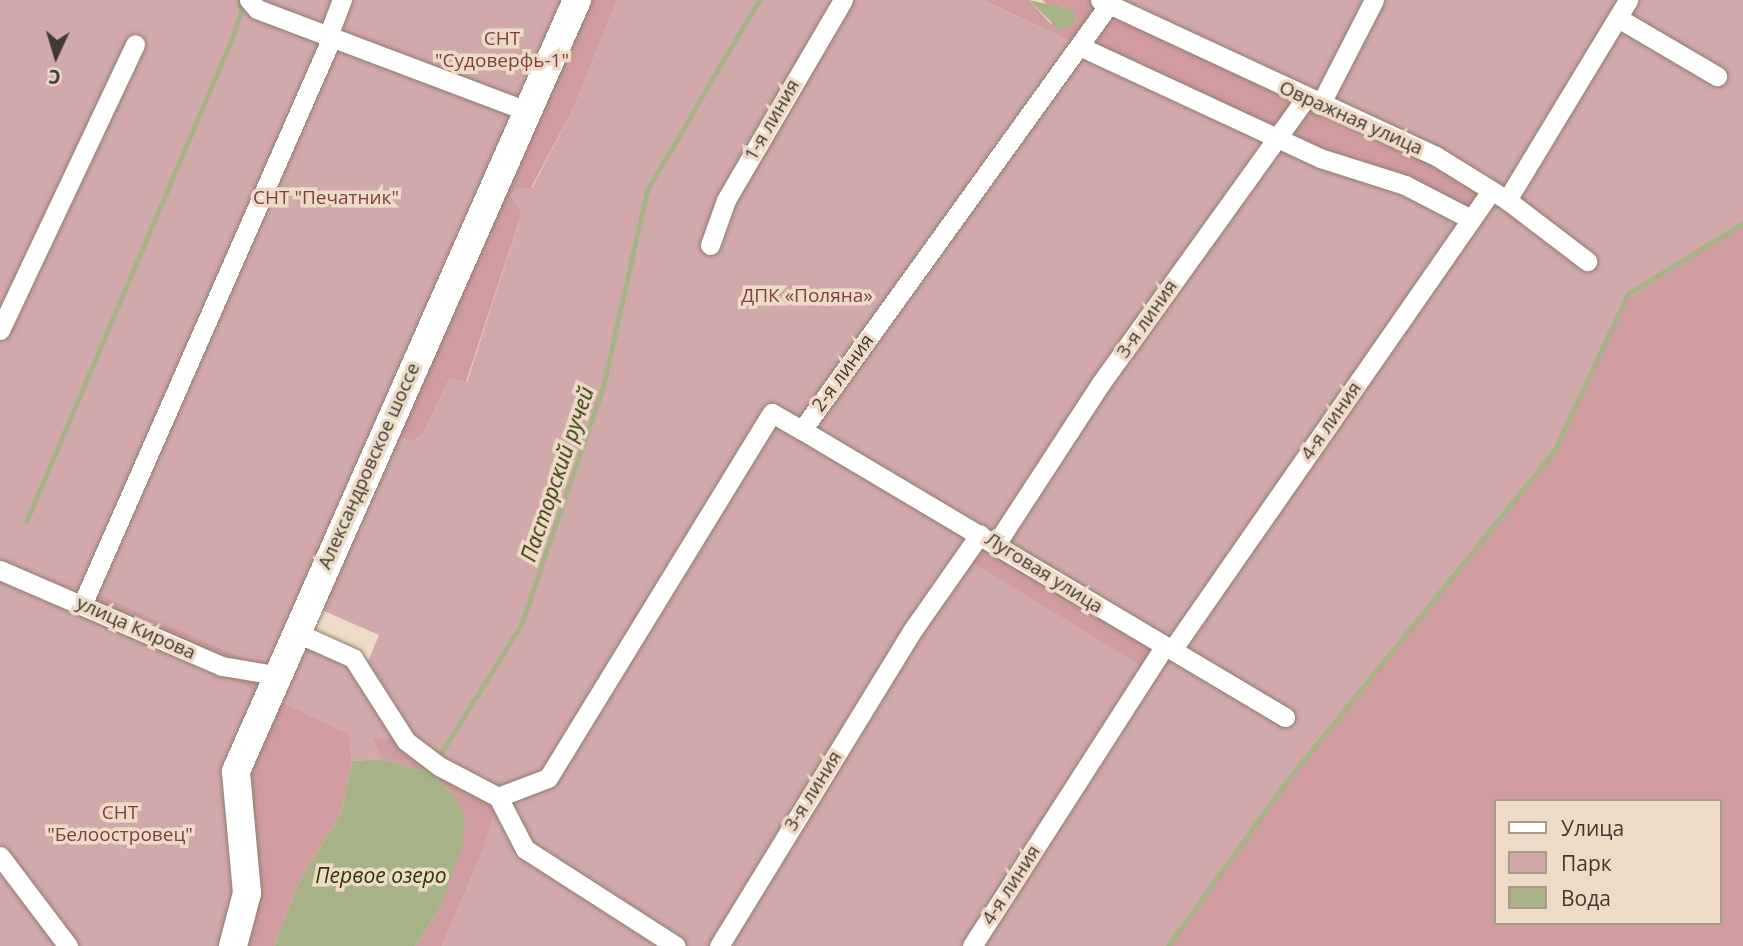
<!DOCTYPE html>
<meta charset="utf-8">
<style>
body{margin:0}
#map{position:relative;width:1743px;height:946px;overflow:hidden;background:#eddbc8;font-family:"Open Sans",sans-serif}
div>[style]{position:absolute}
.green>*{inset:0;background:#d2a9ab}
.forest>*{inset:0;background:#d09c9f}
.water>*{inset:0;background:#a7b387}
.stream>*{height:5px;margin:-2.5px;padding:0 2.5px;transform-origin:2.5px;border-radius:2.5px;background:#a7b387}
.roads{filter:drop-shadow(0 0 2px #8d7d6c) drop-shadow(0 0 2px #8d7d6c)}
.street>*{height:19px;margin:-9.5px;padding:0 9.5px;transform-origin:9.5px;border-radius:9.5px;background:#fff}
.secondary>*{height:28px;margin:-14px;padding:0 14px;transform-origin:14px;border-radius:14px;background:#fff}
span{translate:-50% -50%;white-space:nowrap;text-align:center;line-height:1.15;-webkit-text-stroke:7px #eddbc8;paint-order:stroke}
.park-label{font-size:19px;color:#823f45}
.street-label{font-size:19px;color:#413a33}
.water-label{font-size:21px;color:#2f3803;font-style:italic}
.legend{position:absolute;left:1494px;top:799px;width:228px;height:126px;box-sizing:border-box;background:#eddbc8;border:2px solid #a89b8c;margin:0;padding:9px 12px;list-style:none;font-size:21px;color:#413a33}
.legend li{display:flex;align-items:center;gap:14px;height:35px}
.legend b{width:35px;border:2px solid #a89b8c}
.north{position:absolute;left:21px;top:21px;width:70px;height:70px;-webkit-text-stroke:5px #eddbc8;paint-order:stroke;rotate:184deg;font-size:19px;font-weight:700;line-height:28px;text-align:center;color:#413a33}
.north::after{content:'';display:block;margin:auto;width:24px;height:32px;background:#413a33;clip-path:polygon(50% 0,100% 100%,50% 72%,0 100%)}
</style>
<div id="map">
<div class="green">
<div style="clip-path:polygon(evenodd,0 0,577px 0,385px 432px,411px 442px,423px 434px,449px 379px,467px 382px,522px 212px,511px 196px,516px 188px,532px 188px,574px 107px,617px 0,983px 0,1214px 109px,1100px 0,1743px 0,1743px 224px,1626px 300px,1554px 451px,1319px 740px,1167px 946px,442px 946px,483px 850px,497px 797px,374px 738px,381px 759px,352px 761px,349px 735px,328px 728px,233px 946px,0 946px,0 581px,266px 695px,0 572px,0 0,308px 604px,379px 635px,363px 673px,295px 632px,308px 604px)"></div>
</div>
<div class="forest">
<div style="clip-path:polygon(577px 0,617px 0,574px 107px,531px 188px,516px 188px,511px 196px,522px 212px,466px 382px,449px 379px,423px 434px,411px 442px,385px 431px)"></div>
<div style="clip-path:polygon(983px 0,1029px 0,1051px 24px,1064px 7px,1052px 8px,1042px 0,1100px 0,1490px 193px,1472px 217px,1214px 109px)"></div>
<div style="clip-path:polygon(evenodd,1743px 224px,1743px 946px,1167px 946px,1319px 740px,1554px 451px,1626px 300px,1743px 224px,1496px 801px,1720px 801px,1720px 923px,1496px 923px,1496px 801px)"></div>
<div style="clip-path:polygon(978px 536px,1161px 645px,1145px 668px,964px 557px)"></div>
<div style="clip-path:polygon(0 572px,81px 606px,88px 590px,276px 673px,267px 695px,349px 735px,352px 761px,341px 814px,299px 881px,274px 946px,233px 946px,236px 771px,266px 695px,0 581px)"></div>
<div style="clip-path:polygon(373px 738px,405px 740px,429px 759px,422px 771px,381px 759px)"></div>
<div style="clip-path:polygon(441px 767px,498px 797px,483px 850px,442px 946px,415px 946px,441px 906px,453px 794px,436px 778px)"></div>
</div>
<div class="water">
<div style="clip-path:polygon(1029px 0,1075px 10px,1074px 25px,1059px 30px)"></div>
<div style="clip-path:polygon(381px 759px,422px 771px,429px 759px,441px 767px,436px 778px,453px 794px,464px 815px,463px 845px,441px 906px,415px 946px,274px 946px,299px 881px,341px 814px,352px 761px)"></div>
</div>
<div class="stream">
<div style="left:26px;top:522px;width:526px;rotate:-66.94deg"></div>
<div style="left:232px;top:38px;width:28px;rotate:-71deg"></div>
<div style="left:241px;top:12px;width:12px;rotate:-99deg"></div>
<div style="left:437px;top:759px;width:158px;rotate:-57.9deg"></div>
<div style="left:521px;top:625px;width:252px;rotate:-71deg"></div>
<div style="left:603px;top:387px;width:202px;rotate:-77.4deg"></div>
<div style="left:647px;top:190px;width:221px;rotate:-59.5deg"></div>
<div style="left:1168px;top:946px;width:202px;rotate:-54.3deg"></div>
<div style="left:1286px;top:782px;width:426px;rotate:-51deg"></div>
<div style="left:1554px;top:451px;width:174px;rotate:-64.8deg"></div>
<div style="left:1628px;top:294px;width:135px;rotate:-31.7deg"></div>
</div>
<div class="roads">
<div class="street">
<div style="left:249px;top:0;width:12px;rotate:48deg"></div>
<div style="left:257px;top:9px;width:291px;rotate:20.7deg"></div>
<div style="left:1100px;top:0;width:370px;rotate:24.9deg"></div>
<div style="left:1436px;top:156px;width:84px;rotate:31.8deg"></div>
<div style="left:1507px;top:200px;width:101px;rotate:37.3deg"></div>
<div style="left:1618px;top:18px;width:115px;rotate:30.4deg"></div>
<div style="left:328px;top:36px;width:39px;rotate:-69deg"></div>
<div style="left:1079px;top:46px;width:266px;rotate:24.9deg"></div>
<div style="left:1320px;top:158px;width:89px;rotate:17.6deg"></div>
<div style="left:1405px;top:185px;width:74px;rotate:27.3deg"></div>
<div style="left:1320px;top:105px;width:118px;rotate:-62.8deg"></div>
<div style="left:1507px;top:200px;width:234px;rotate:-58.8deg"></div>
<div style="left:710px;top:245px;width:48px;rotate:-70.4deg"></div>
<div style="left:726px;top:200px;width:232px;rotate:-59.7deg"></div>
<div style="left:0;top:330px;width:316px;rotate:-64.7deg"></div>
<div style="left:802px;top:430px;width:562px;rotate:30.72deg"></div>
<div style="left:996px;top:544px;width:192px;rotate:-56.9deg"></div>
<div style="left:1101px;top:383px;width:350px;rotate:-54.3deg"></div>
<div style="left:0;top:570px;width:242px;rotate:23.4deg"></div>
<div style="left:222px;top:666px;width:54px;rotate:9.6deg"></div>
<div style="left:82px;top:605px;width:621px;rotate:-66.24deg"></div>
<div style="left:295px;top:632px;width:64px;rotate:24.1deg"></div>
<div style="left:353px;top:658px;width:98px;rotate:57.4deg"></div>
<div style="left:406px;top:741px;width:41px;rotate:37.1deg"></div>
<div style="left:439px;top:766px;width:67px;rotate:27.7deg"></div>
<div style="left:498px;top:797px;width:59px;rotate:62.6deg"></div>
<div style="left:525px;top:849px;width:179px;rotate:32.7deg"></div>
<div style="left:1172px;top:650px;width:559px;rotate:-55.2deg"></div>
<div style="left:498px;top:797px;width:53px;rotate:-20.8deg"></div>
<div style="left:548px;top:778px;width:428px;rotate:-58.5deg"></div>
<div style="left:772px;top:413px;width:34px;rotate:30deg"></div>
<div style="left:802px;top:430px;width:530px;rotate:-54.21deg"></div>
<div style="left:0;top:856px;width:113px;rotate:52.9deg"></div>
<div style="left:719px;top:946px;width:369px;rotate:-58.5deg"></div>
<div style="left:912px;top:631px;width:118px;rotate:-55deg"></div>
<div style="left:972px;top:946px;width:355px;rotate:-57.3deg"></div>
</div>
<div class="secondary">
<div style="left:233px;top:946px;width:55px;rotate:-75.2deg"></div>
<div style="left:247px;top:893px;width:122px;rotate:-95.2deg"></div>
<div style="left:236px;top:771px;width:843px;rotate:-66.14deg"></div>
</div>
</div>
<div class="park-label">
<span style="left:502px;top:50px">СНТ<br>"Судоверфь-1"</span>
<span style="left:326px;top:198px">СНТ "Печатник"</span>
<span style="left:807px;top:296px">ДПК «Поляна»</span>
<span style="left:120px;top:824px">СНТ<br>"Белоостровец"</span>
</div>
<div class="street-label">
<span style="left:1351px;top:118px;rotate:24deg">Овражная улица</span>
<span style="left:772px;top:120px;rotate:-60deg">1-я линия</span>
<span style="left:1147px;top:319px;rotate:-55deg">3-я линия</span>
<span style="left:843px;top:373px;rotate:-54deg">2-я линия</span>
<span style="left:1331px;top:421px;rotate:-55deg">4-я линия</span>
<span style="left:369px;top:466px;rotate:-66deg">Александровское шоссе</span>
<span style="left:1044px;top:573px;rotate:32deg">Луговая улица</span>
<span style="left:136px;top:628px;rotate:24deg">улица Кирова</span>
<span style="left:813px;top:791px;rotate:-58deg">3-я линия</span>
<span style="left:1011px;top:885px;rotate:-57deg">4-я линия</span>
</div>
<div class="water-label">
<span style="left:557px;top:474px;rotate:-71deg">Пасторский ручей</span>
<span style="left:381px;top:875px">Первое озеро</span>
</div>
<ul class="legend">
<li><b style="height:9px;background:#fff"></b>Улица</li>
<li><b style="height:19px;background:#d2a9ab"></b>Парк</li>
<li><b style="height:19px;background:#a7b387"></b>Вода</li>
</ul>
<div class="north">С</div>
</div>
